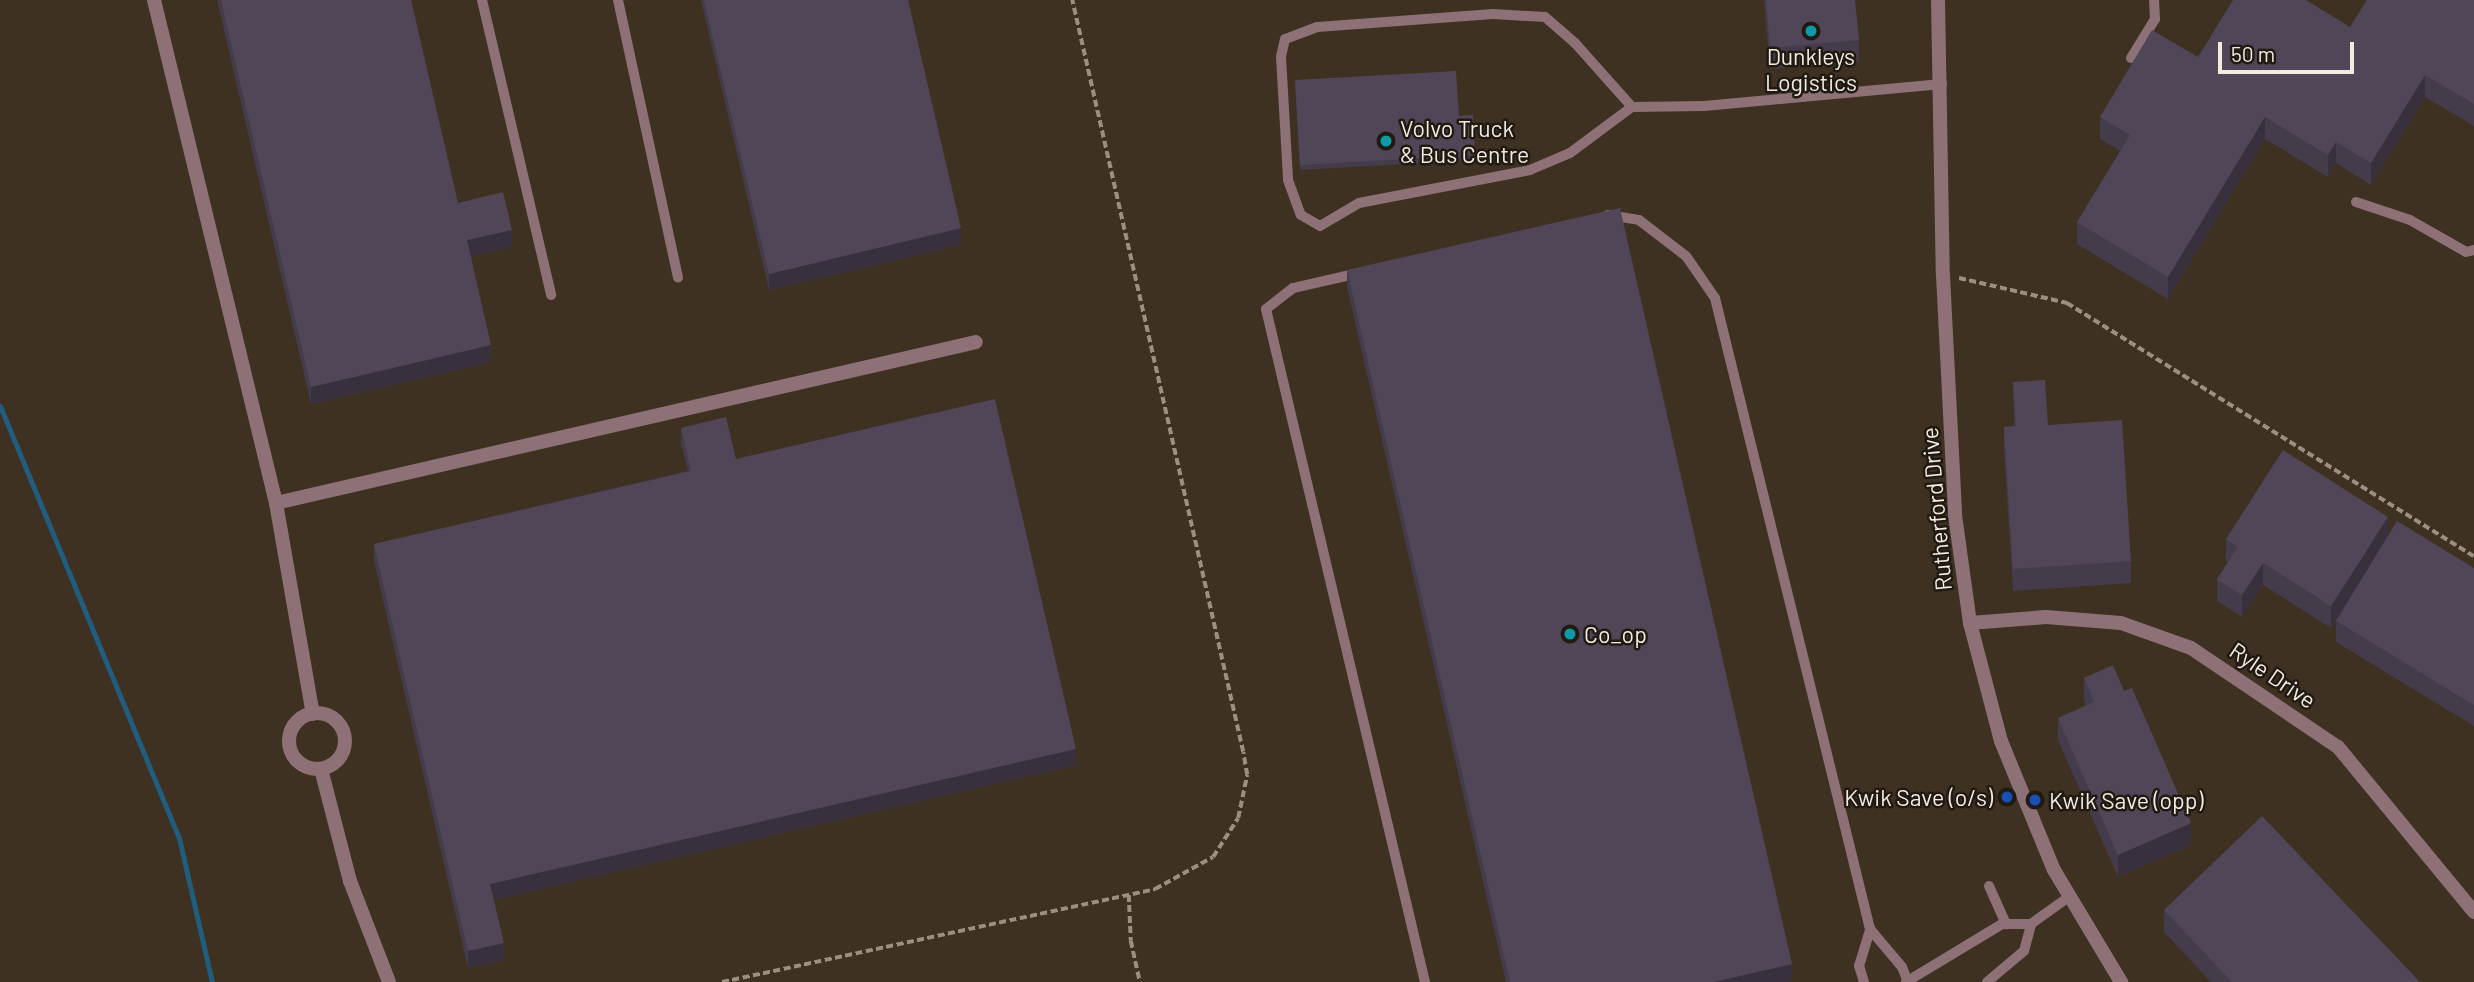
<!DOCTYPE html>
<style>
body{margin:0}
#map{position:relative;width:2474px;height:982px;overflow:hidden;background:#3e3121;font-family:Barlow,sans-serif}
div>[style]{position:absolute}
.stream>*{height:5px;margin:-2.5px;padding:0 2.5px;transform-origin:2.5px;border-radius:2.5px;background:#215d7e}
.path>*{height:3.5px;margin-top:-1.75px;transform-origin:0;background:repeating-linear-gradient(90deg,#9a8f82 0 7px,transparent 0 10.5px)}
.service>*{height:10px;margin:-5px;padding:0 5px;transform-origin:5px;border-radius:5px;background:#8d7177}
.minor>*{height:14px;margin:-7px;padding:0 7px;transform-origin:7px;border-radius:7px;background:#8d7177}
.minor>.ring{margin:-7px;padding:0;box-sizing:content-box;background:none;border:14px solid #8d7177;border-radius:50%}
.wall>*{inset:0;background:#453c4b}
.shaded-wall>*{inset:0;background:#38313d}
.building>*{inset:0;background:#504657}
.dots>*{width:19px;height:19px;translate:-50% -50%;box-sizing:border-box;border:4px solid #201a13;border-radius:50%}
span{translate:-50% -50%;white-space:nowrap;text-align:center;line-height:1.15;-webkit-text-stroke:5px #201a13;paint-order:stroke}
.poi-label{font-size:23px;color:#f2e9df}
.left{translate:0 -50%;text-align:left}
.right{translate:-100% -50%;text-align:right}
.street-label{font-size:23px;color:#f2e9df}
.scale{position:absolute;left:2218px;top:42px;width:136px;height:32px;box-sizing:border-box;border:4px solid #f2e9df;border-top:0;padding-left:9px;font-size:21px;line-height:24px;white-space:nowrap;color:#f2e9df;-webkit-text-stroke:5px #201a13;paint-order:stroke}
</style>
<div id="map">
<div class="stream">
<div style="left:0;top:406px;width:468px;rotate:67.5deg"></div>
<div style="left:179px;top:838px;width:148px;rotate:77.1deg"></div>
</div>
<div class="path">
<div style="left:1959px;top:278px;width:111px;rotate:13deg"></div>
<div style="left:2067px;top:303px;width:479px;rotate:31.9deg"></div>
<div style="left:1129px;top:895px;width:46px;rotate:87.5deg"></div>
<div style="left:1131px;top:941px;width:42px;rotate:77.6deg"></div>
<div style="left:722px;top:982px;width:443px;rotate:-12.1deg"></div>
<div style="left:1155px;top:889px;width:66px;rotate:-28.9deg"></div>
<div style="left:1213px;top:857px;width:46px;rotate:-57.3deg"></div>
<div style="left:1238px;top:818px;width:44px;rotate:-78.2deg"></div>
<div style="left:1247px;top:775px;width:23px;rotate:-100deg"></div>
<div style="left:1243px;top:752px;width:771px;rotate:-102.81deg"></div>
</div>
<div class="service">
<div style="left:482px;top:0;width:303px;rotate:76.8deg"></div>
<div style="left:618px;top:0;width:284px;rotate:77.8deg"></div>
<div style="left:2131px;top:58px;width:46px;rotate:-58.4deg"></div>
<div style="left:2155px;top:19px;width:19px;rotate:-93deg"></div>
<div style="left:1632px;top:107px;width:86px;rotate:-131.7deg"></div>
<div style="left:1575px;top:43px;width:40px;rotate:-139deg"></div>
<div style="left:1545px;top:17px;width:52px;rotate:-176.7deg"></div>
<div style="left:1493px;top:14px;width:176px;rotate:175.8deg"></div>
<div style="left:1317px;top:27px;width:34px;rotate:159deg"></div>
<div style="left:1285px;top:39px;width:18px;rotate:103deg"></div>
<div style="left:1281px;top:57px;width:123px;rotate:86.7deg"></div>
<div style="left:1288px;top:180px;width:37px;rotate:70deg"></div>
<div style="left:1301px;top:215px;width:22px;rotate:30deg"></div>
<div style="left:1320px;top:226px;width:45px;rotate:-30.5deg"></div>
<div style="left:1359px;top:203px;width:174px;rotate:-10.9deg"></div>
<div style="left:1530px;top:170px;width:43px;rotate:-23deg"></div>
<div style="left:1570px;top:153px;width:77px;rotate:-36.6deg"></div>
<div style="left:1632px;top:107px;width:72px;rotate:-0.8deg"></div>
<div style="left:1704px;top:106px;width:239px;rotate:-5.3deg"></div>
<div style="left:2356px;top:202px;width:57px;rotate:18.4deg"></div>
<div style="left:2410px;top:220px;width:64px;rotate:29.7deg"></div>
<div style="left:2466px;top:252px;width:8px;rotate:-14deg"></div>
<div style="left:1608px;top:215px;width:31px;rotate:9deg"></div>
<div style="left:1639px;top:220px;width:59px;rotate:37.5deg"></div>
<div style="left:1686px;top:256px;width:51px;rotate:55.4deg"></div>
<div style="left:1715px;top:298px;width:650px;rotate:76.2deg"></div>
<div style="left:1870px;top:929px;width:50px;rotate:49.9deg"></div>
<div style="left:1902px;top:967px;width:16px;rotate:68deg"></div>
<div style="left:1359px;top:273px;width:68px;rotate:167.2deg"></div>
<div style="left:1293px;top:288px;width:34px;rotate:142deg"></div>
<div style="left:1266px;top:309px;width:692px;rotate:76.71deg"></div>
<div style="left:1989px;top:886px;width:42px;rotate:65.9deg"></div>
<div style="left:1864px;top:982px;width:17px;rotate:-107deg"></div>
<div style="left:1859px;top:966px;width:39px;rotate:-73deg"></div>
<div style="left:1906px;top:982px;width:112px;rotate:-31.1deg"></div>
<div style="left:2002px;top:924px;width:29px"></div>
<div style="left:2031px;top:924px;width:48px;rotate:-35.7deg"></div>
<div style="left:1987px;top:982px;width:48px;rotate:-40deg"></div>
<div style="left:2024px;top:951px;width:28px;rotate:-75deg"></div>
</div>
<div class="minor">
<div style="left:154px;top:0;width:518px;rotate:76.37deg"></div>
<div style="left:276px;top:503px;width:214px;rotate:80.1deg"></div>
<div style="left:1938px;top:0;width:275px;rotate:89deg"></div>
<div style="left:1943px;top:275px;width:240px;rotate:87.1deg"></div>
<div style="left:1955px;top:515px;width:109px;rotate:82.1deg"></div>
<div style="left:1970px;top:623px;width:122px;rotate:75.3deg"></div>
<div style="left:2001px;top:741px;width:139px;rotate:67.7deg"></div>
<div style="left:2054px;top:870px;width:131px;rotate:59.1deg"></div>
<div style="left:276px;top:503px;width:718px;rotate:-12.95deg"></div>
<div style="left:1970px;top:623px;width:76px;rotate:-4.5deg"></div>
<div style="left:2046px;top:617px;width:75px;rotate:4.6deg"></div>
<div style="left:2121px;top:623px;width:74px;rotate:19.7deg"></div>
<div style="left:2191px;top:648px;width:177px;rotate:34deg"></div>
<div style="left:2338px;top:747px;width:214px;rotate:50.5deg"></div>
<div class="ring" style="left:289px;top:713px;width:42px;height:42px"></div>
<div style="left:321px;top:769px;width:116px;rotate:75.5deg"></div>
<div style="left:350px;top:881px;width:108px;rotate:68.9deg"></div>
</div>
<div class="wall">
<div style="clip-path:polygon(217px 0,411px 0,458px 203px,512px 247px,471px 256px,491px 362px,311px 404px)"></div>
<div style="clip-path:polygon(701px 0,908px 0,961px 245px,769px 290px)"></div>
<div style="clip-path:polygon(1764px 0,1855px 0,1859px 40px,1859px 62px,1770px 69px)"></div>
<div style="clip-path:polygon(2474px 0,2474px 126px,2425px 97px,2371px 185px,2336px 163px,2328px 177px,2265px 139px,2168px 299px,2077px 244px,2077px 222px,2120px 151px,2100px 139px,2100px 117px,2198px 57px,2350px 27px)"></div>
<div style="clip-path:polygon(1295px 80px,1459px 116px,1473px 115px,1475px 160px,1300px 170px)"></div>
<div style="clip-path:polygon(1347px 270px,1792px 980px,1785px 982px,1506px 982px,1347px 287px)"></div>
<div style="clip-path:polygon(2013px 382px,2048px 425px,2131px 561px,2131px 583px,2013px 591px,2004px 449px,2004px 427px,2014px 426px)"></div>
<div style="clip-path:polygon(681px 428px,736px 459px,1076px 765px,494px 900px,504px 960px,468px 968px,374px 561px,374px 544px,688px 471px,681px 444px)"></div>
<div style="clip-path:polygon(2388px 537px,2474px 568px,2474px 726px,2336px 642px,2336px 621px,2356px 589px,2331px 628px,2263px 585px,2242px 617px,2217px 601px,2217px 579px,2228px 562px,2226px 561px,2226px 539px)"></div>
<div style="clip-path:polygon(2084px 678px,2191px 845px,2118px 877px,2058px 740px,2058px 718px,2086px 706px,2084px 700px)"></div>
<div style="clip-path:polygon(2164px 910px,2420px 982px,2211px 982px,2164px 932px)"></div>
</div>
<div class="shaded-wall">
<div style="clip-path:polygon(2425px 75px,2425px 97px,2371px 185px,2371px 163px)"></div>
<div style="clip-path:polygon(2265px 117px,2265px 139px,2168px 299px,2168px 277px)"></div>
<div style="clip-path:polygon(2336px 142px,2336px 163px,2328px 177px,2328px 155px)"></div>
<div style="clip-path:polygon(961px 228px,961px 245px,769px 290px,769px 274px)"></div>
<div style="clip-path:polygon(512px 230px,512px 247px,467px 257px,467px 240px)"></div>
<div style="clip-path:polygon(491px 345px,491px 362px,311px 404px,311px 387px)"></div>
<div style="clip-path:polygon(2388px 517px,2388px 539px,2331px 628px,2331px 606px)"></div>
<div style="clip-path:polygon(2263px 563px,2263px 585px,2242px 617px,2242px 595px)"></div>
<div style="clip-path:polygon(1076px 749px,1076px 765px,490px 901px,490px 884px)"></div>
<div style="clip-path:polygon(2191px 823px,2191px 845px,2118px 877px,2118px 855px)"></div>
<div style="clip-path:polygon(504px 943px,504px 960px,468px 968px,468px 951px)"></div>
<div style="clip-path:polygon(1792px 964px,1792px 980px,1785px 982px,1713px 982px)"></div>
</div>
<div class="building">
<div style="clip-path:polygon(221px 0,411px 0,458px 203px,503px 192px,512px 230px,467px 240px,491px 345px,311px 387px)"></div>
<div style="clip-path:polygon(704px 0,908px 0,961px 228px,769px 274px)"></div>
<div style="clip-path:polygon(1766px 0,1855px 0,1859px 40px,1770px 48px)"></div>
<div style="clip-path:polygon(2233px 0,2306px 0,2350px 27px,2367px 0,2474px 0,2474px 104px,2425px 75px,2371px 163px,2336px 142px,2328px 155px,2265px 117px,2168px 277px,2077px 222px,2130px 135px,2100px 117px,2152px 30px,2198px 57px)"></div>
<div style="clip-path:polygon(1456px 71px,1459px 116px,1473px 115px,1475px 155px,1300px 165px,1295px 80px)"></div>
<div style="clip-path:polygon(1620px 208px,1792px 964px,1713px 982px,1510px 982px,1347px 270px)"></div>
<div style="clip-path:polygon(2045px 380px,2048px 425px,2122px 420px,2131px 561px,2013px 569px,2004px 427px,2016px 426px,2013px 382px)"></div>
<div style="clip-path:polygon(995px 399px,1076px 749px,490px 884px,504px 943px,468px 951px,374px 544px,691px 471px,681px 428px,726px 417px,736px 459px)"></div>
<div style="clip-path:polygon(2283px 450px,2388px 517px,2331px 606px,2263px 563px,2242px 595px,2217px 579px,2238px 547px,2226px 539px)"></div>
<div style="clip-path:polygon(2397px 521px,2474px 568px,2474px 705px,2336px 621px)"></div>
<div style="clip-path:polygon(2113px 665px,2124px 691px,2132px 688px,2191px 823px,2118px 855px,2058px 718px,2094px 702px,2084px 678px)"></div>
<div style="clip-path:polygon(2262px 816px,2420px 982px,2232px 982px,2164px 910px)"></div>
</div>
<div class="dots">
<div style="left:1811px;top:31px;background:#0f9aa8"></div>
<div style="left:1386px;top:141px;background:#0f9aa8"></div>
<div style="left:1570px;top:634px;background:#0f9aa8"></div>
<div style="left:2007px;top:797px;background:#1a4fb4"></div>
<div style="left:2035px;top:800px;background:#1a4fb4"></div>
</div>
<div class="poi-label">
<span style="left:1811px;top:69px">Dunkleys<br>Logistics</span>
<span class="left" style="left:1400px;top:141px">Volvo Truck<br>&amp; Bus Centre</span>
<span class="left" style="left:1584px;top:634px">Co_op</span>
<span class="right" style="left:1993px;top:797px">Kwik Save (o/s)</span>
<span class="left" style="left:2049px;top:800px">Kwik Save (opp)</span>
</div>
<div class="street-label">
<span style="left:1936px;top:509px;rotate:-95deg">Rutherford Drive</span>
<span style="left:2273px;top:675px;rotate:34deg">Ryle Drive</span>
</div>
<div class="scale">50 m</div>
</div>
